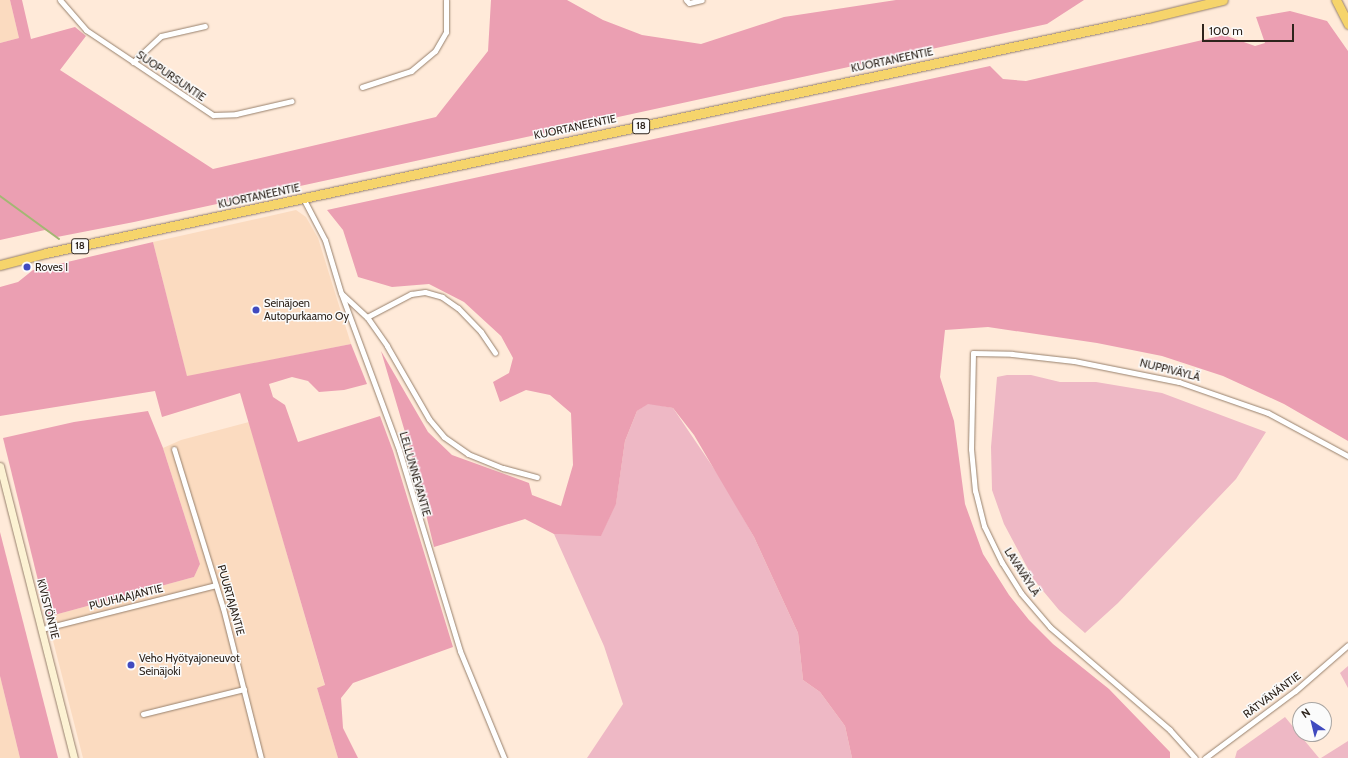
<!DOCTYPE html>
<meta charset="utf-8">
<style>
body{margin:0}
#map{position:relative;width:1348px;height:758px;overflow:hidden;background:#ffead9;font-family:Cabin,sans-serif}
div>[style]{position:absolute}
.built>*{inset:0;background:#fbdbc0}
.green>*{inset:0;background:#eeb8c5}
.forest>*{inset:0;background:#eb9fb2}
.stream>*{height:2px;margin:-1px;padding:0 1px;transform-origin:1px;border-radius:1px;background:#a3b773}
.roads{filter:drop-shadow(0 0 1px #97806c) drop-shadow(0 0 1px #97806c)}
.street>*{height:5px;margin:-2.5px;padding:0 2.5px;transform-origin:2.5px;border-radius:2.5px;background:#fff}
.secondary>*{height:7px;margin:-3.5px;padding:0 3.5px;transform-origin:3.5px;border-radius:3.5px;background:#fcf2d3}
.highway>*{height:9px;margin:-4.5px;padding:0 4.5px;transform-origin:4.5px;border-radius:4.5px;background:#f6d46b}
.dots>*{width:11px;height:11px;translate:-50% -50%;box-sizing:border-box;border:2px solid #fbfbfb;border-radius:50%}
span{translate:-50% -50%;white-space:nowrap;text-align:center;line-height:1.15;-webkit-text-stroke:3px #fbfbfb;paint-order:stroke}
.shield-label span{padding:1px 3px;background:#fbfbfb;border:1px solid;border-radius:3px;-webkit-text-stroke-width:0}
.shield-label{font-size:10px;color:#2e241c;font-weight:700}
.street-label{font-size:11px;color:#2e241c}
.poi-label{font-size:11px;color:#2e241c}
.left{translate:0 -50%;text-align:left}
.north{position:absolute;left:1292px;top:702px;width:40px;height:40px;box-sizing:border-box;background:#fbfbfb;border:1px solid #a9a5a2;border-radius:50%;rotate:325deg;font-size:11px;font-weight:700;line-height:16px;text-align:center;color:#2e241c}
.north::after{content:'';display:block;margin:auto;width:14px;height:18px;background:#404abf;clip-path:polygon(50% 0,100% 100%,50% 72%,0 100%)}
.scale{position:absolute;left:1202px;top:24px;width:92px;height:18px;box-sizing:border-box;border:2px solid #2e241c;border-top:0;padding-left:5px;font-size:12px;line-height:14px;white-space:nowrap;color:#2e241c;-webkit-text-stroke:3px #fbfbfb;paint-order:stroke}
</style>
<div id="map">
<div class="built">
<div style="clip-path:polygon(0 0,10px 0,19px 38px,0 43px)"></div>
<div style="clip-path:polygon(296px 210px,306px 217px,318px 238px,351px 344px,187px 377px,153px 242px)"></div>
<div style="clip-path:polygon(249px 422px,325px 686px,317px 688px,338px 758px,83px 758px,47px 617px,194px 577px,200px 564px,163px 448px,181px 440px)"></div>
<div style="clip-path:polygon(0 676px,20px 758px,0 758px)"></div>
</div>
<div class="green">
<div style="clip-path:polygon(1007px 375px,1031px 375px,1060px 382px,1096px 382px,1162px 393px,1266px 432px,1236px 479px,1118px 603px,1085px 633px,1059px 610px,1034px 580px,1004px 524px,992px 490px,991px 447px,997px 377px)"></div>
<div style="clip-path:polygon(648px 403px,673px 408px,721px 479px,754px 537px,798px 633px,803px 680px,820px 692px,845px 726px,852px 758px,587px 758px,623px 704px,604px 646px,554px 534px,601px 535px,616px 503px,625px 441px,637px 411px)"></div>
<div style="clip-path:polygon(1348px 666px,1348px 688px,1340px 673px)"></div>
<div style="clip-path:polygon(1285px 717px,1319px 758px,1235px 758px,1237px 751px)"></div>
<div style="clip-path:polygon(1348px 741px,1348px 758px,1321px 758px)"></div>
</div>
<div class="forest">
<div style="clip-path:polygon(10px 0,22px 0,31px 39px,75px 27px,86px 36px,60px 70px,213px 169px,436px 117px,488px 51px,491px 0,567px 0,603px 20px,642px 35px,701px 44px,784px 17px,896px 0,1084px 0,1047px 24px,134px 222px,57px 237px,45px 230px,0 240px,0 43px,19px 38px)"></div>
<div style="clip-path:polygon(1290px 11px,1327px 21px,1348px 51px,1348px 441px,1284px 404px,1223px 376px,1162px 356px,1097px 343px,988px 327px,945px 330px,940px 377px,954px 421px,965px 504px,983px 554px,1009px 595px,1029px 620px,1053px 644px,1109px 689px,1170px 752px,1170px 758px,852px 758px,845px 726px,820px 692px,803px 680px,798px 633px,754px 537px,694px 435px,673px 408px,648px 404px,637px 411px,625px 441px,616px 504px,601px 536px,554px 534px,525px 519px,434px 547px,410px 449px,381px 351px,428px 432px,452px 455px,529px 483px,532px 495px,561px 506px,573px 465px,571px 413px,550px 395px,526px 390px,500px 402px,493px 382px,509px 373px,513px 358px,501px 336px,464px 302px,429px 284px,392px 287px,358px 277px,343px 230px,327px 210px,990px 66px,1003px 79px,1026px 81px,1224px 35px,1255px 46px,1265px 43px,1256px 17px)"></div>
<div style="clip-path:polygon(153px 242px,187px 376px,351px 344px,367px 384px,344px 390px,319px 392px,308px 381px,292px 377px,269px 384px,273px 397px,285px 405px,298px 442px,380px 416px,393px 451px,453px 647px,353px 683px,341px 698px,343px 728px,358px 758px,338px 758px,317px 688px,325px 685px,240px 393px,162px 417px,155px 391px,0 416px,0 287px,18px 282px,33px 270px)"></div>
<div style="clip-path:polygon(148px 411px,163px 448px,200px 564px,194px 577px,47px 617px,3px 438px,74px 422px)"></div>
<div style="clip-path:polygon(0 532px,58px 758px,20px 758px,0 676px)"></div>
</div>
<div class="stream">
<div style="left:0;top:196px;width:73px;rotate:36.1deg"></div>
</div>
<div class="roads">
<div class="street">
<div style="left:60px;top:0;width:40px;rotate:49deg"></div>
<div style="left:86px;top:30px;width:153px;rotate:33.8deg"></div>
<div style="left:213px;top:115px;width:23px;rotate:-2deg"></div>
<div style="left:236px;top:114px;width:57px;rotate:-13.1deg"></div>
<div style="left:686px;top:0;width:4px;rotate:45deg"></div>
<div style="left:689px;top:3px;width:13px;rotate:-13deg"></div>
<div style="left:133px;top:62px;width:38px;rotate:-43deg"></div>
<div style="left:161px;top:36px;width:45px;rotate:-12.8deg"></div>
<div style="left:362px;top:87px;width:52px;rotate:-18.1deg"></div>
<div style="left:411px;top:71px;width:31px;rotate:-40deg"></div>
<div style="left:435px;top:51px;width:22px;rotate:-60deg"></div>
<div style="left:446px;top:32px;width:32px;rotate:-90deg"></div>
<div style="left:303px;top:198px;width:47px;rotate:62.4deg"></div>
<div style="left:325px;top:240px;width:55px;rotate:73.2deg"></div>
<div style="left:341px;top:293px;width:167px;rotate:69.7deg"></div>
<div style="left:399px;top:450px;width:210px;rotate:73.1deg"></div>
<div style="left:460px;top:651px;width:116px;rotate:67.6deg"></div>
<div style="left:342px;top:294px;width:34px;rotate:43deg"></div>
<div style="left:367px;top:317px;width:35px;rotate:55deg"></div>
<div style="left:387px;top:346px;width:84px;rotate:60.1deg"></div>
<div style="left:429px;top:419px;width:23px;rotate:50deg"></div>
<div style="left:444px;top:437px;width:29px;rotate:35deg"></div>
<div style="left:468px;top:454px;width:38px;rotate:22deg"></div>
<div style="left:503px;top:468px;width:35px;rotate:15deg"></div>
<div style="left:367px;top:317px;width:50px;rotate:-27.6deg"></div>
<div style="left:411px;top:294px;width:14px;rotate:-8deg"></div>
<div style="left:425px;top:292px;width:18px;rotate:16deg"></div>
<div style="left:442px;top:297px;width:19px;rotate:35deg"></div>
<div style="left:458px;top:308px;width:33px;rotate:46deg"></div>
<div style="left:481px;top:332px;width:25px;rotate:56deg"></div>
<div style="left:174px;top:449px;width:166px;rotate:72.9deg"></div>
<div style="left:223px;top:608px;width:155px;rotate:75.8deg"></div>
<div style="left:42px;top:629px;width:179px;rotate:-14.2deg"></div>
<div style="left:143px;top:714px;width:104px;rotate:-13.9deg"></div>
<div style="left:1195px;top:758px;width:38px;rotate:-132deg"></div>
<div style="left:1170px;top:730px;width:158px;rotate:-139.4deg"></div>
<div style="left:1050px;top:627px;width:45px;rotate:-130.5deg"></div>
<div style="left:1021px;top:593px;width:36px;rotate:-122deg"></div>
<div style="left:1002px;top:563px;width:41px;rotate:-115.9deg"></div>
<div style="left:984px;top:526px;width:36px;rotate:-104deg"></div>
<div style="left:975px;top:491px;width:42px;rotate:-95.4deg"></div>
<div style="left:971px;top:449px;width:96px;rotate:-88.8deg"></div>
<div style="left:973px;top:353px;width:39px;rotate:1deg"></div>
<div style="left:1012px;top:354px;width:62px;rotate:6.4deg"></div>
<div style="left:1074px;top:361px;width:107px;rotate:11.3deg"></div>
<div style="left:1179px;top:382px;width:94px;rotate:19.2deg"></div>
<div style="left:1268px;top:413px;width:91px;rotate:28.3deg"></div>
<div style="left:1205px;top:758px;width:112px;rotate:-36.7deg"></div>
<div style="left:1295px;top:691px;width:70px;rotate:-41deg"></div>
</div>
<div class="secondary">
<div style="left:0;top:466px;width:301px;rotate:75.8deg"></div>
</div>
<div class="highway">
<div style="left:1336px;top:0;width:27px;rotate:63deg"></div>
<div style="left:0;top:265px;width:48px;rotate:-14.6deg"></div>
<div style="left:46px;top:253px;width:1127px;rotate:-12.04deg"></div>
<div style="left:1148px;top:18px;width:77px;rotate:-13.5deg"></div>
</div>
</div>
<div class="dots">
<div style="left:27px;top:267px;background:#404abf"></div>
<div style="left:256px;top:310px;background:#404abf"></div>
<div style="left:131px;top:665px;background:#404abf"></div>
</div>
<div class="shield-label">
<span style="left:641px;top:126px">18</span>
<span style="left:80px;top:246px">18</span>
</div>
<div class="street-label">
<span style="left:892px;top:60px;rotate:-12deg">KUORTANEENTIE</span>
<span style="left:171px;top:76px;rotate:34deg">SUOPURSUNTIE</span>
<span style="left:575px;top:127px;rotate:-12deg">KUORTANEENTIE</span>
<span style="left:259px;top:196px;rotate:-12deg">KUORTANEENTIE</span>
<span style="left:1170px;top:370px;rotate:14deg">NUPPIVÄYLÄ</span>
<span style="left:415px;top:474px;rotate:74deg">LELLUNNEVANTIE</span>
<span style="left:1022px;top:572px;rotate:57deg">LAVAVÄYLÄ</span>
<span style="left:126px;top:597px;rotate:-14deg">PUUHAAJANTIE</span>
<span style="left:231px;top:600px;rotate:74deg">PUURTAJANTIE</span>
<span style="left:48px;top:609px;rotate:76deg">KIVISTÖNTIE</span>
<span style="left:1272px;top:695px;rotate:-37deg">RÄTVÄNÄNTIE</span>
</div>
<div class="poi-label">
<span class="left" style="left:35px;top:267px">Roves I</span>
<span class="left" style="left:264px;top:310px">Seinäjoen<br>Autopurkaamo Oy</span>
<span class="left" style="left:139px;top:665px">Veho Hyötyajoneuvot<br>Seinäjoki</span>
</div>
<div class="north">N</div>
<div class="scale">100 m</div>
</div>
